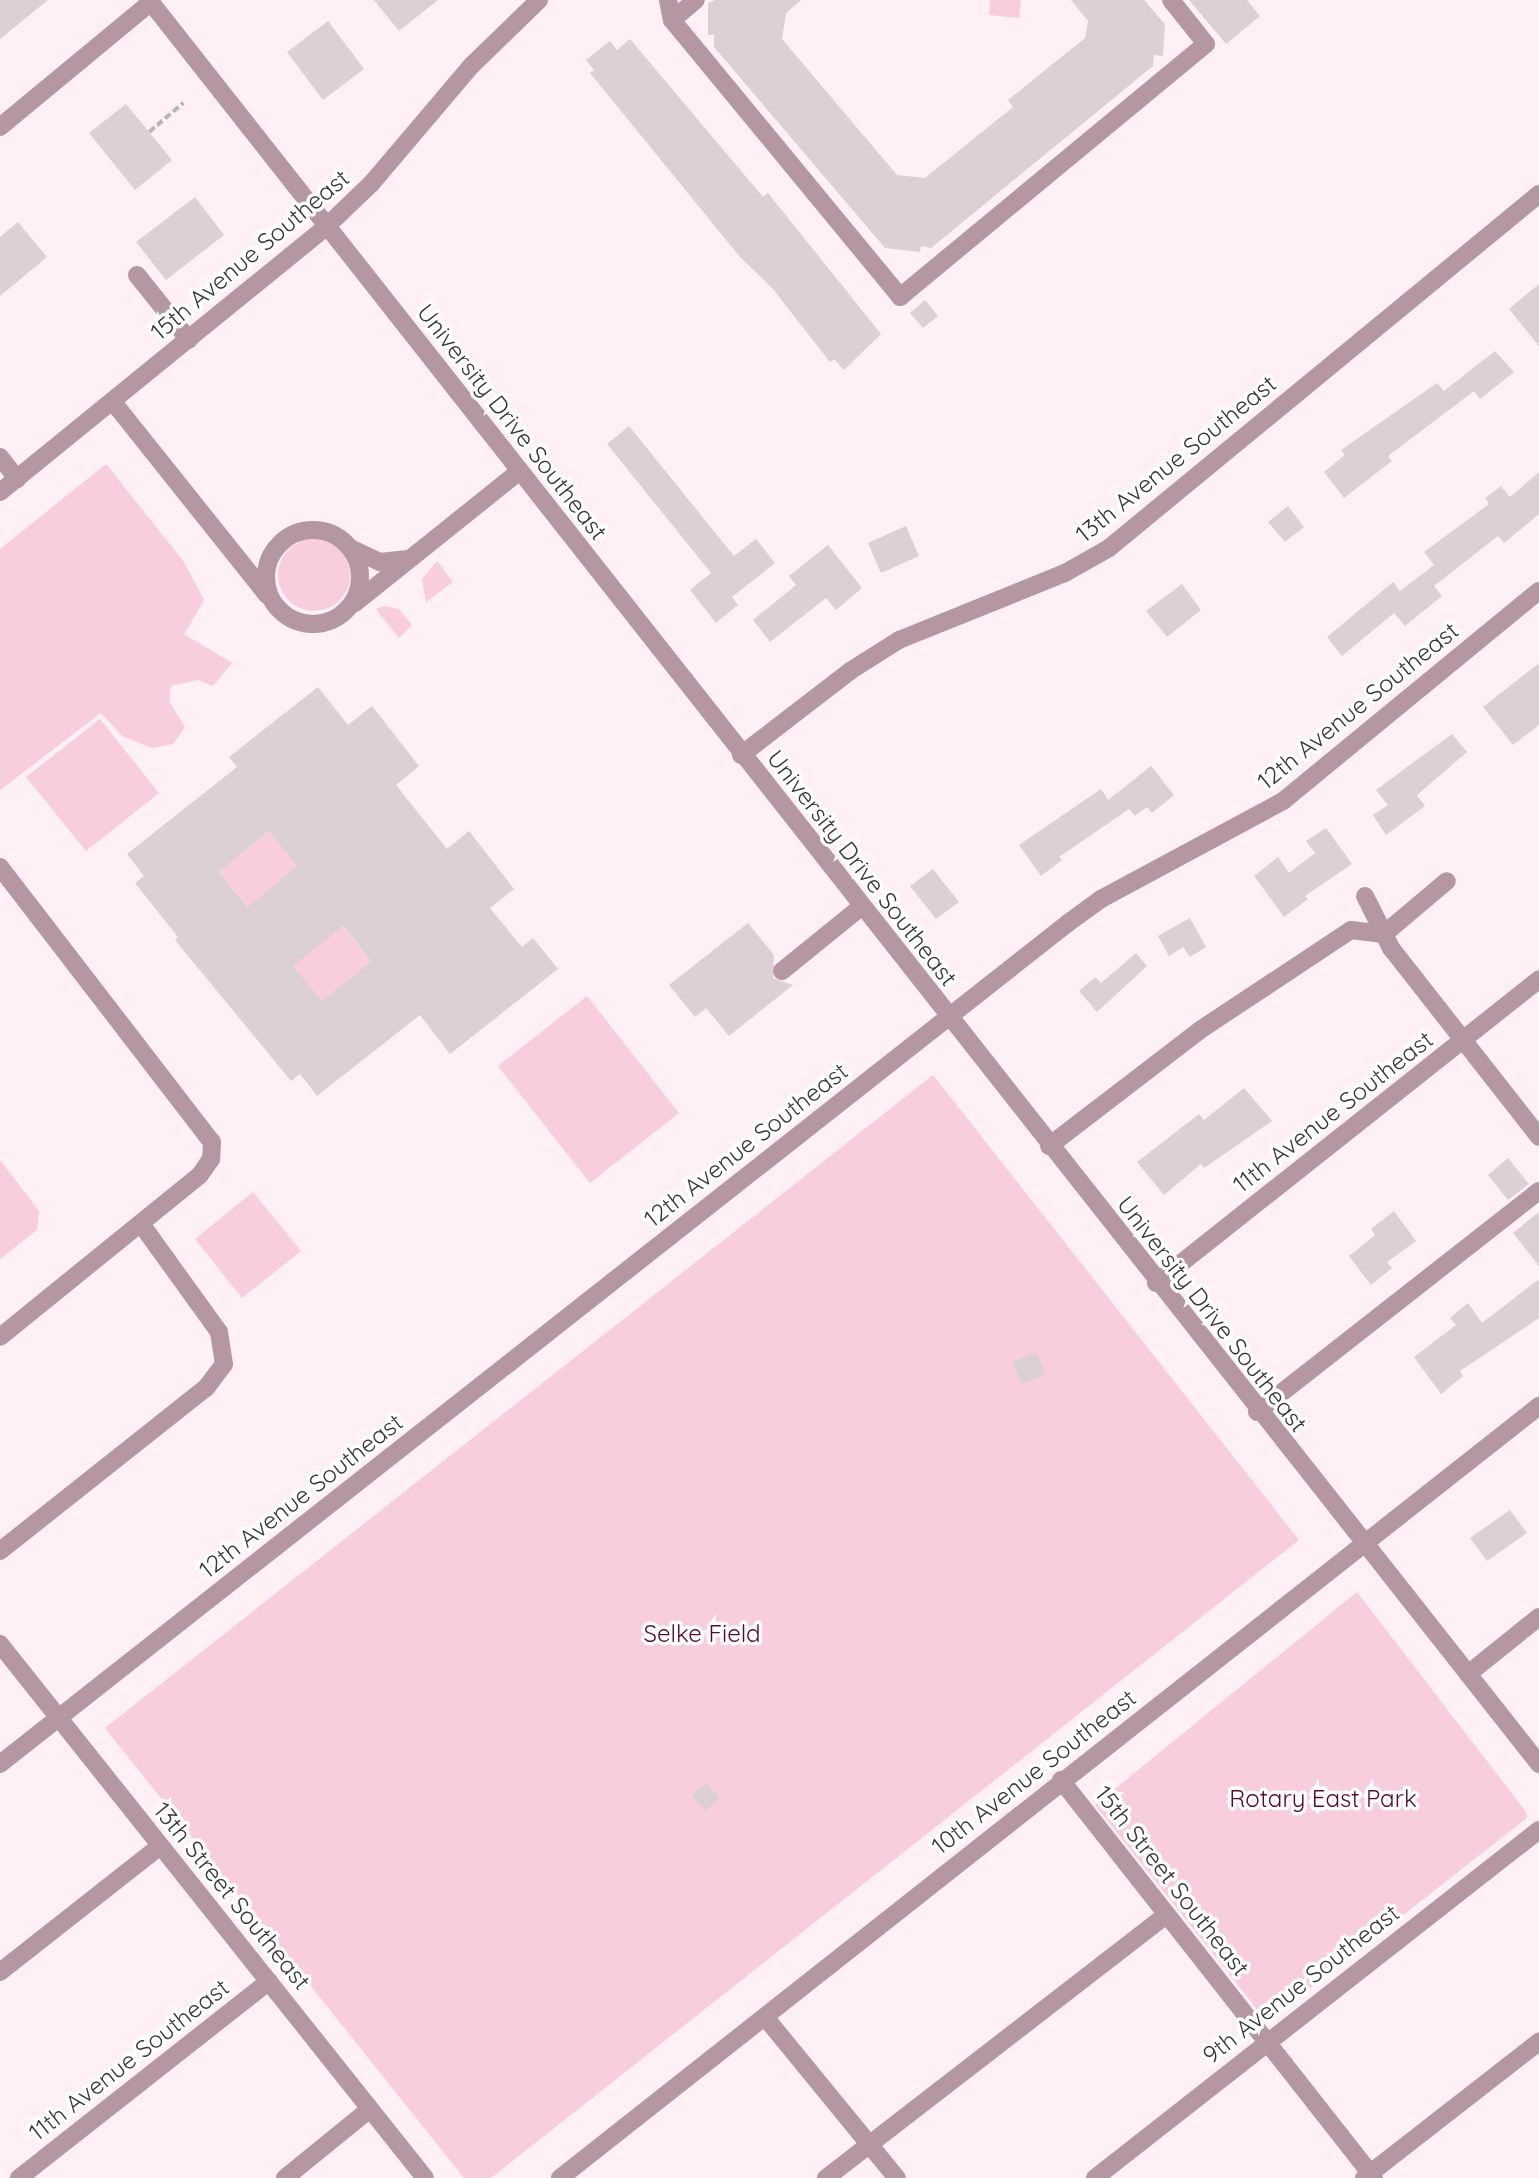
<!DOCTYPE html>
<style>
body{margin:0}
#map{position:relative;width:1539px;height:2178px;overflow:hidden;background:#fef0f5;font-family:Quicksand,sans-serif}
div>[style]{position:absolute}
.green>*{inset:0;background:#f8cddd}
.round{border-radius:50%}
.building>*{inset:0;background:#ddd0d4}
.path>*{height:3.5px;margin-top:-1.75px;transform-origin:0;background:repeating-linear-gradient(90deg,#bdb2b6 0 7px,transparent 0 10.5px)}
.minor>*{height:18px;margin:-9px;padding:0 9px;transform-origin:9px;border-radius:9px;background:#b597a3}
.minor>.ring{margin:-9px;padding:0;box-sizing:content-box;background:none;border:18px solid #b597a3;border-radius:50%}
span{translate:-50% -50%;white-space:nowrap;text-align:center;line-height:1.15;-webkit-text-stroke:7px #fff;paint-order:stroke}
.street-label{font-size:24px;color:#393436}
.park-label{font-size:24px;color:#560833}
</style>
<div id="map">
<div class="green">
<div style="clip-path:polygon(990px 0,1021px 0,1019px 18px,989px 15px)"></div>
<div style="clip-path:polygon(106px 464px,184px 562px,204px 600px,184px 634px,232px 663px,213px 686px,198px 680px,171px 686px,169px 701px,185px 727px,173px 744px,152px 748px,122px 736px,101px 713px,0 790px,0 549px)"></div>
<div class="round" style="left:278px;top:539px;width:72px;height:72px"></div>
<div style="clip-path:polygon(437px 561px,453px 582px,426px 602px,422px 579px)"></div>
<div style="clip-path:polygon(385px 606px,399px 609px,412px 625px,399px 638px,376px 609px)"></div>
<div style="clip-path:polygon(100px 719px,159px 793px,86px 851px,26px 777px)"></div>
<div style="clip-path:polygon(269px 831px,300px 869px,250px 909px,219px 872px)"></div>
<div style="clip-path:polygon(340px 923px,371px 961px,322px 1001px,291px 964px)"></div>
<div style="clip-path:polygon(587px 996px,679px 1113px,590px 1183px,498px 1066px)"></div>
<div style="clip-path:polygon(933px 1075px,1299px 1540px,491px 2178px,464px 2178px,105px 1728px)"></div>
<div style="clip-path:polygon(0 1160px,39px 1211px,37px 1230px,0 1259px)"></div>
<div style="clip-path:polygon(253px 1192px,301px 1251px,242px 1298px,195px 1239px)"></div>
<div style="clip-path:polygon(1357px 1592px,1526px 1812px,1527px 1818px,1282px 2010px,1264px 2018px,1095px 1805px)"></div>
</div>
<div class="building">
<div style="clip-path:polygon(0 0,48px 0,0 39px)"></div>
<div style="clip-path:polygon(374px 0,438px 0,399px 31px)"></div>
<div style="clip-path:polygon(715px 0,801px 0,786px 13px,782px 39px,897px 175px,925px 178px,1013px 107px,1008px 100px,1085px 38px,1088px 21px,1071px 0,1144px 0,1165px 24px,1163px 56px,1154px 55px,1153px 66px,931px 248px,921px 246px,920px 252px,885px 248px,714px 47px,714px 35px,708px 35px,708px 3px)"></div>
<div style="clip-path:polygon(1189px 0,1247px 0,1260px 16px,1226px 44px)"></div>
<div style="clip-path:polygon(328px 21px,364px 69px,323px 100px,287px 52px)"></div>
<div style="clip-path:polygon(630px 39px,763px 197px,768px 193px,881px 334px,844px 370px,834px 359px,830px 362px,772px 288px,740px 257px,590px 73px,594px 70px,586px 60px,610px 41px,617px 50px)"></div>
<div style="clip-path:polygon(126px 104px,172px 160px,135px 190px,89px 133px)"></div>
<div style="clip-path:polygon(195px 197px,224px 235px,166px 280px,136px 242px)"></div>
<div style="clip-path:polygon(18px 222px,47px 257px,0 296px,0 237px)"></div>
<div style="clip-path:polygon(1539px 284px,1539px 346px,1509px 309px)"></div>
<div style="clip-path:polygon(925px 300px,938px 316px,923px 328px,910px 313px)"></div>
<div style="clip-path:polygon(1495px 351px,1514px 372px,1480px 399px,1474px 391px,1388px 456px,1392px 461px,1344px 498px,1324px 472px,1345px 455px,1341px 450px,1437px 383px,1444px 391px)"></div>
<div style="clip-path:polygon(629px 426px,734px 556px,756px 539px,775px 563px,732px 597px,738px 605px,716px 623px,690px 590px,711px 573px,607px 444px)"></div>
<div style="clip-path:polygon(1539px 472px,1539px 514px,1504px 543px,1498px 536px,1434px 586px,1442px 596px,1405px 626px,1394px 613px,1342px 656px,1327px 637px,1393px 582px,1400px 591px,1434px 565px,1424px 552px,1489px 504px,1485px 498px,1501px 486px,1510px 497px)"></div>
<div style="clip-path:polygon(1288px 506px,1304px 527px,1285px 542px,1268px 522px)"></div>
<div style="clip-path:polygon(906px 526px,919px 556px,881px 573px,868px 543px)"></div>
<div style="clip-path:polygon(828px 545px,862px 588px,836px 610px,826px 598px,770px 642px,753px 620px,796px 585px,789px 576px)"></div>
<div style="clip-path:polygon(1182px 584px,1201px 610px,1167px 637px,1146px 611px)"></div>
<div style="clip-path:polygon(1539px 663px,1539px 725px,1513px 745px,1483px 707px)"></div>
<div style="clip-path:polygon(evenodd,318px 687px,348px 725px,372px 706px,419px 766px,396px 785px,447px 849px,469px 831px,514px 889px,490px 908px,522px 947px,533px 938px,558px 969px,450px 1054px,420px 1015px,317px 1096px,300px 1074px,291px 1081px,175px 940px,178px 937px,135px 883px,144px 876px,127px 854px,237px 767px,229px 757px,318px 687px,269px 831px,297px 866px,248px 907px,219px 872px,269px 831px,318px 687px,343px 926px,371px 961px,322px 1001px,293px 966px,343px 926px)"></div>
<div style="clip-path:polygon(1452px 734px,1467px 752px,1417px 795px,1425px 806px,1386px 835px,1373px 815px,1388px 805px,1376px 790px)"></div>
<div style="clip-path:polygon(1151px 766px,1174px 795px,1152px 813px,1147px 807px,1135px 816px,1129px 809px,1059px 857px,1062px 860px,1041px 876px,1019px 845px,1101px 789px,1108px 800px)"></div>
<div style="clip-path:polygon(1326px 828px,1352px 864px,1305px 896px,1308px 899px,1284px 917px,1254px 876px,1278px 857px,1289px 873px,1315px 853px,1306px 841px)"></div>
<div style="clip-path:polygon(933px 869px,959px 902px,936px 919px,910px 886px)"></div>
<div style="clip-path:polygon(1190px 918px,1206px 947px,1190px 957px,1183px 947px,1169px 956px,1158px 936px)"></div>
<div style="clip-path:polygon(748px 923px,774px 955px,773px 978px,793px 985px,729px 1036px,706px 1008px,695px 1017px,669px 985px)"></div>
<div style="clip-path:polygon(1136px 953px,1147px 966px,1097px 1012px,1079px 991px,1095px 977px,1101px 983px)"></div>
<div style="clip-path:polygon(1244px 1088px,1272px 1121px,1204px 1168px,1201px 1164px,1164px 1195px,1137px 1162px,1199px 1114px,1204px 1120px)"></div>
<div style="clip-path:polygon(1508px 1158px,1529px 1184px,1508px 1200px,1488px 1175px)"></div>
<div style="clip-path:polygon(1394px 1211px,1416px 1241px,1387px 1262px,1392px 1268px,1371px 1285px,1349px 1256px,1375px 1235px,1371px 1229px)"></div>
<div style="clip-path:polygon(1539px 1212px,1539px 1266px,1513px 1233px)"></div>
<div style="clip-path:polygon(1539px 1279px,1539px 1318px,1460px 1371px,1463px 1376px,1441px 1394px,1414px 1357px,1456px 1325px,1450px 1318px,1468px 1303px,1482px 1323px)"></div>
<div style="clip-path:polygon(1036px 1352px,1046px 1374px,1022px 1384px,1012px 1362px)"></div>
<div style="clip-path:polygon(1510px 1510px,1527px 1533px,1487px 1561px,1470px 1538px)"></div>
<div style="clip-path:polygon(707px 1783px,720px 1798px,705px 1811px,692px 1795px)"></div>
</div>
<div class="path">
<div style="left:149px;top:132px;width:45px;rotate:-40.5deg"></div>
</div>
<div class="minor">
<div style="left:149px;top:0;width:2246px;rotate:51.76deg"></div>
<div style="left:668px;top:0;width:20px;rotate:79deg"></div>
<div style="left:672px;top:20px;width:359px;rotate:50.5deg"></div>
<div style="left:900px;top:297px;width:397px;rotate:-39.6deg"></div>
<div style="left:1206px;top:44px;width:56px;rotate:-128.5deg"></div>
<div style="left:672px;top:20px;width:31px;rotate:-40deg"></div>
<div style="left:0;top:127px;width:196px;rotate:-39.6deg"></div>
<div style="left:137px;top:275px;width:83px;rotate:51.3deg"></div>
<div style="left:113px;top:402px;width:247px;rotate:51.4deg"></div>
<div style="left:0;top:457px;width:28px;rotate:52deg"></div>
<div style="left:0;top:492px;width:422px;rotate:-39.1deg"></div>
<div style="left:327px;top:226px;width:61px;rotate:-43.7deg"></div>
<div style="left:371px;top:184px;width:155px;rotate:-49.7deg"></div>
<div style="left:471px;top:66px;width:95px;rotate:-44.1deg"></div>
<div class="ring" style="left:266px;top:530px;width:76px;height:76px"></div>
<div style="left:352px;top:549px;width:31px;rotate:25deg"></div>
<div style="left:380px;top:562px;width:28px;rotate:-6deg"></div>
<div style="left:355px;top:603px;width:211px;rotate:-38.7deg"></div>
<div style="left:741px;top:755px;width:138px;rotate:-37.6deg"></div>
<div style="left:850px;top:671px;width:58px;rotate:-32.3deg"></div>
<div style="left:899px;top:640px;width:179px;rotate:-22deg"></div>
<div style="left:1065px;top:573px;width:51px;rotate:-29.6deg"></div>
<div style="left:1109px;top:548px;width:557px;rotate:-39.46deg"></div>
<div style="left:0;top:867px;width:347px;rotate:52.4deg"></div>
<div style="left:212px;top:1142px;width:17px;rotate:93deg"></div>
<div style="left:211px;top:1159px;width:19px;rotate:125deg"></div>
<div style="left:200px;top:1175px;width:257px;rotate:141deg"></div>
<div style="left:1365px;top:896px;width:58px;rotate:63.4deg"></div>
<div style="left:1391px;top:948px;width:240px;rotate:51.9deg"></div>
<div style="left:782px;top:971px;width:102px;rotate:-39deg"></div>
<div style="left:1049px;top:1146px;width:190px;rotate:-37.5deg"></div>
<div style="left:1200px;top:1030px;width:181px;rotate:-33.5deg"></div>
<div style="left:1351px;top:930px;width:33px;rotate:7deg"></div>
<div style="left:1384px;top:934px;width:82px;rotate:-40.1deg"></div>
<div style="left:1156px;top:1283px;width:489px;rotate:-38.4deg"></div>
<div style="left:1257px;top:1412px;width:358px;rotate:-38.1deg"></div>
<div style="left:0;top:1551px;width:263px;rotate:-38.4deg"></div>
<div style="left:206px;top:1388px;width:30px;rotate:-53deg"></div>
<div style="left:224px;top:1364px;width:32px;rotate:-99deg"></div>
<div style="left:219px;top:1332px;width:133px;rotate:-125.8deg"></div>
<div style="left:0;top:1644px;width:682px;rotate:51.48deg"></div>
<div style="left:1468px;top:1674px;width:91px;rotate:-38.8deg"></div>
<div style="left:0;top:1764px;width:1359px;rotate:-38.22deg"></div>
<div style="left:1068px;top:923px;width:41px;rotate:-36deg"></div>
<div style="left:1101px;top:899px;width:207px;rotate:-28.3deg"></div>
<div style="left:1283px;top:801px;width:331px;rotate:-39.4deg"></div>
<div style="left:1061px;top:1780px;width:506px;rotate:51.82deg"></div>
<div style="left:0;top:1972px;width:204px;rotate:-38.2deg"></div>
<div style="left:765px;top:2017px;width:208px;rotate:50.7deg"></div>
<div style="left:19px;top:2178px;width:318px;rotate:-38.2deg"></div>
<div style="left:285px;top:2178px;width:109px;rotate:-39.1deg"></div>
<div style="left:560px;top:2178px;width:1247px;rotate:-38.26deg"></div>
<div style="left:826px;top:2178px;width:431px;rotate:-37.7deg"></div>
<div style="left:1095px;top:2178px;width:564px;rotate:-38.09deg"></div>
<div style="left:1364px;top:2178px;width:222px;rotate:-37.9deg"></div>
</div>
<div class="street-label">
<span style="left:250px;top:255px;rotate:-40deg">15th Avenue Southeast</span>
<span style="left:512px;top:422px;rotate:52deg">University Drive Southeast</span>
<span style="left:1176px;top:459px;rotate:-39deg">13th Avenue Southeast</span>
<span style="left:1358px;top:706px;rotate:-39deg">12th Avenue Southeast</span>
<span style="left:862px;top:868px;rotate:52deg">University Drive Southeast</span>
<span style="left:1333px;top:1112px;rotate:-38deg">11th Avenue Southeast</span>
<span style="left:746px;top:1145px;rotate:-38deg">12th Avenue Southeast</span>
<span style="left:1212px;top:1314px;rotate:52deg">University Drive Southeast</span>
<span style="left:301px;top:1496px;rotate:-38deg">12th Avenue Southeast</span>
<span style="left:1034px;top:1772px;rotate:-38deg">10th Avenue Southeast</span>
<span style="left:1172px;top:1881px;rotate:52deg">15th Street Southeast</span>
<span style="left:232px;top:1896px;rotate:51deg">13th Street Southeast</span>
<span style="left:1301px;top:1984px;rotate:-38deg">9th Avenue Southeast</span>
<span style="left:129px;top:2060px;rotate:-38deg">11th Avenue Southeast</span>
</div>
<div class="park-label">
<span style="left:702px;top:1634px">Selke Field</span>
<span style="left:1323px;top:1799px">Rotary East Park</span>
</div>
</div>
